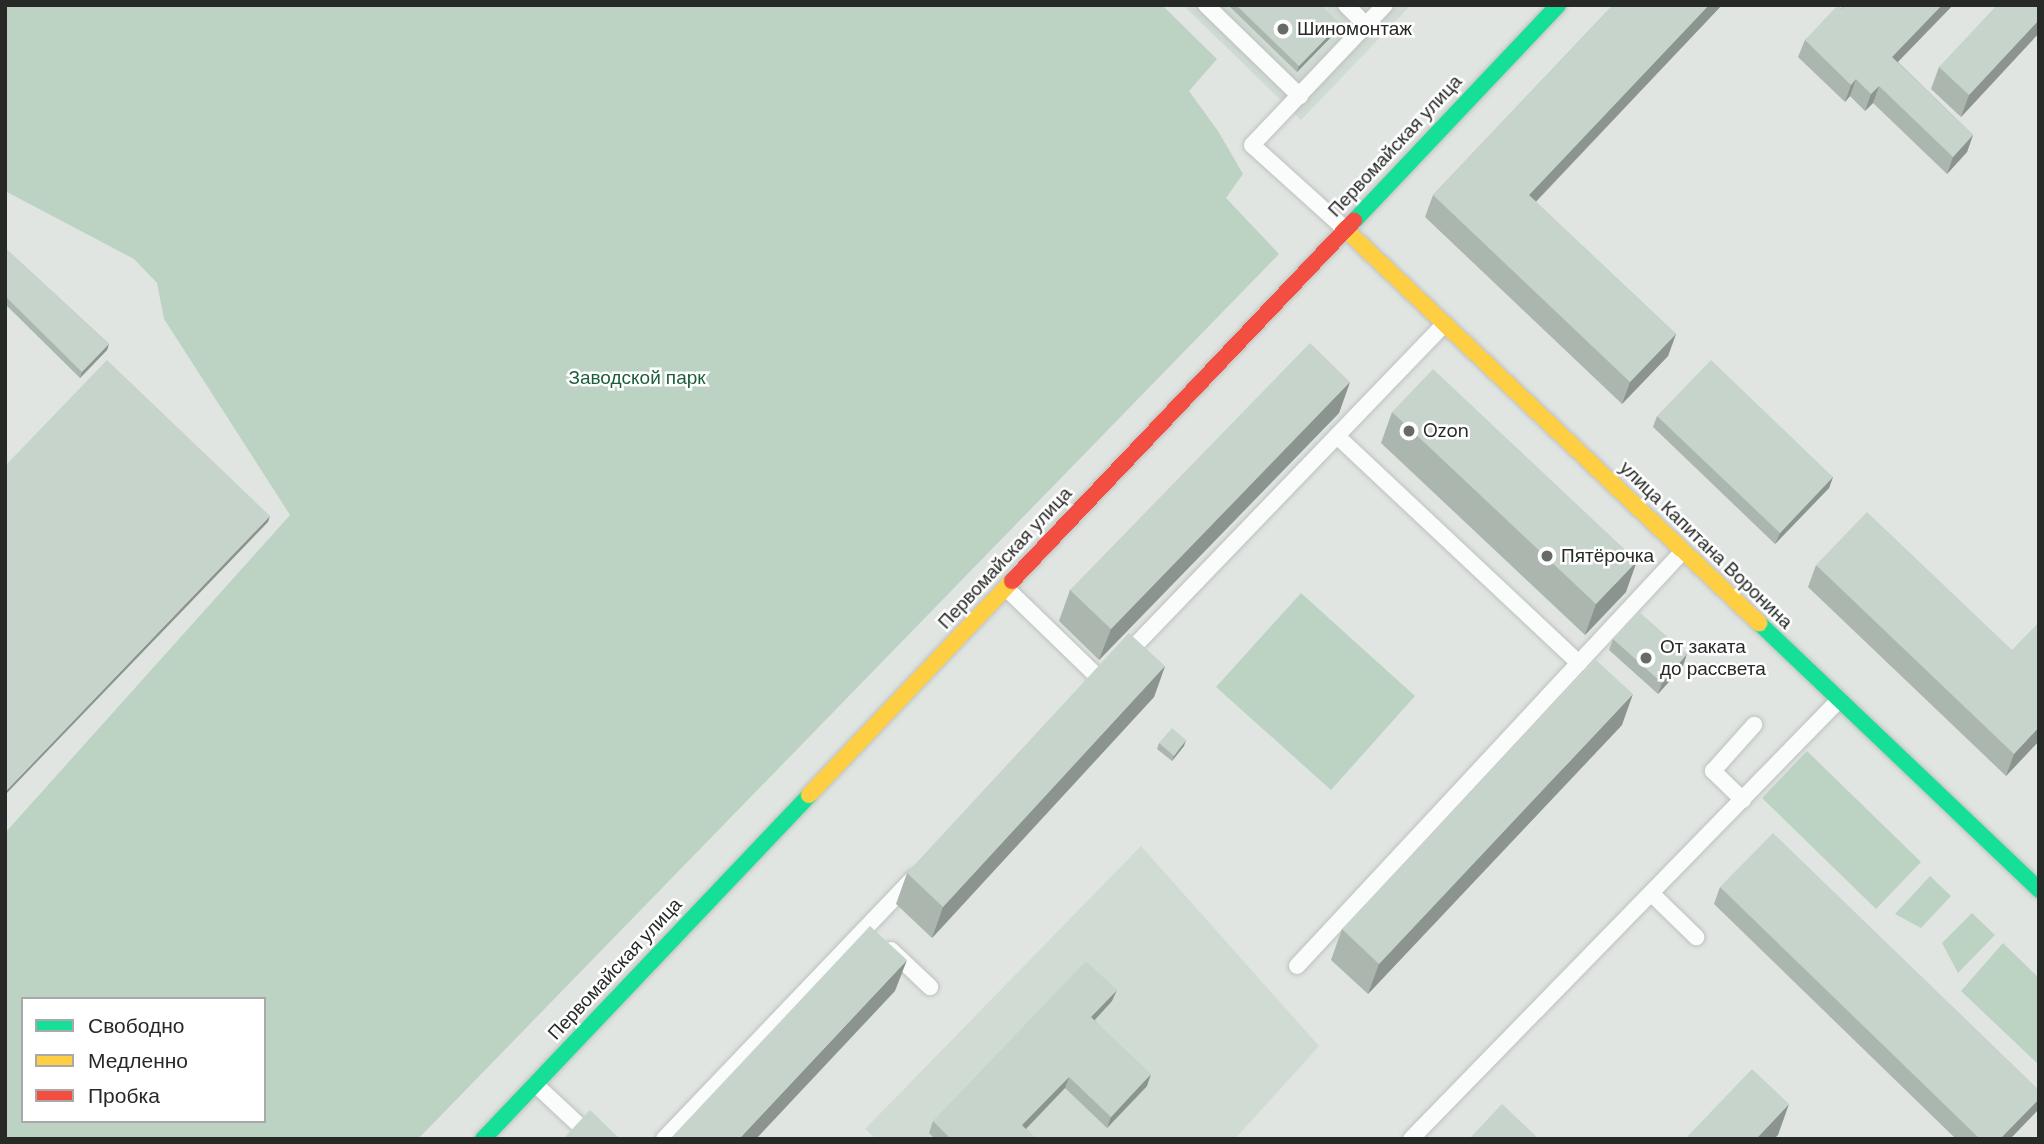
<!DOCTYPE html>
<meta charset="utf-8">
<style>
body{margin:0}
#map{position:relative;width:2044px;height:1144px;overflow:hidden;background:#e0e5e2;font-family:"DM Sans",sans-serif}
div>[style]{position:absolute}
.built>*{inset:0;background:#d0dbd3}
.green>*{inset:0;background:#bcd3c3}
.roads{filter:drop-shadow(0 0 2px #bec1bf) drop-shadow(0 0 2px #bec1bf)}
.lane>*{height:16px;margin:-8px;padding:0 8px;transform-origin:8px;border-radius:8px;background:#fafbfb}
.fast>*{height:16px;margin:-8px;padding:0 8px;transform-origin:8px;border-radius:8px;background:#16e098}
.slow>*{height:16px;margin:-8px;padding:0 8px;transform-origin:8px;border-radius:8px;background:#ffcf43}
.jam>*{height:16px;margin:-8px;padding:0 8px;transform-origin:8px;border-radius:8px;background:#f24e42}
.wall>*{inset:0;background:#abb6af}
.shaded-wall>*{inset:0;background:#8b948e}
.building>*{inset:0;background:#c7d4cb}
.dots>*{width:19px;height:19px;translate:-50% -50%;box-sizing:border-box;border:4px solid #fff;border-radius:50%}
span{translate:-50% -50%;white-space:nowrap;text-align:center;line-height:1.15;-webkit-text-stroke:5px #fff;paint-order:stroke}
.poi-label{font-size:19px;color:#262926}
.left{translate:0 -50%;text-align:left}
.street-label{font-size:19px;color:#262926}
.park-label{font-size:19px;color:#1c5e39}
.frame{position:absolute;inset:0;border:7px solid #262926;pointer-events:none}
.legend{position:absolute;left:21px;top:997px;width:245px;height:126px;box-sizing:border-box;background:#fff;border:2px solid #a8a9a8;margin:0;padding:9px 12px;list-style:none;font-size:21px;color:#262926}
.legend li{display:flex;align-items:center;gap:14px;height:35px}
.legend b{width:35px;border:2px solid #a8a9a8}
</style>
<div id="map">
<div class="built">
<div style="clip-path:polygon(1183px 5px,1411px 5px,1301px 120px)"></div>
<div style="clip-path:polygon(1141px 846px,1319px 1046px,1235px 1139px,876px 1139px,865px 1129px)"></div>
</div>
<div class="green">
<div style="clip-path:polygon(evenodd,5px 5px,1162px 5px,1217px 59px,1189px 91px,1218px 131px,1243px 174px,1226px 198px,1279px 254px,418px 1139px,5px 1139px,5px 833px,290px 515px,164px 319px,157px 283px,134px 259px,5px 191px,5px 5px,23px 999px,264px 999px,264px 1121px,23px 1121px,23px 999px)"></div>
<div style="clip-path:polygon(1301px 593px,1415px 696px,1331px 790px,1216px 687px)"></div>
<div style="clip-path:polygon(1807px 751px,1921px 862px,1876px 909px,1762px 798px)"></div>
<div style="clip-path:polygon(1930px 876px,1951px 896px,1921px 928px,1895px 914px)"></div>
<div style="clip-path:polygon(1972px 913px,1995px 935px,1958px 973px,1942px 943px)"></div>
<div style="clip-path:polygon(2003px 943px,2039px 978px,2039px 1065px,1961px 991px)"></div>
</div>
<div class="roads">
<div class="lane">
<div style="left:1206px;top:5px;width:131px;rotate:44.1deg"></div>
<div style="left:1346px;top:5px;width:28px;rotate:45deg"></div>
<div style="left:1345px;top:229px;width:125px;rotate:-137.9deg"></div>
<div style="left:1252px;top:145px;width:193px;rotate:-46.5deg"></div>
<div style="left:1337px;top:436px;width:332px;rotate:43.2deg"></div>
<div style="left:1006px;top:588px;width:134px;rotate:44.1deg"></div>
<div style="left:1125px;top:656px;width:460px;rotate:-46.1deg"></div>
<div style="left:1743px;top:800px;width:42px;rotate:-136deg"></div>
<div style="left:1713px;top:771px;width:62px;rotate:-48.3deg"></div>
<div style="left:1652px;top:894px;width:62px;rotate:44.3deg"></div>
<div style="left:891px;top:950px;width:54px;rotate:43.5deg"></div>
<div style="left:1297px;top:966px;width:567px;rotate:-47.07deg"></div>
<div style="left:535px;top:1084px;width:81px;rotate:43deg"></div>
<div style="left:664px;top:1139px;width:362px;rotate:-46.3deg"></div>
<div style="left:1411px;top:1139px;width:613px;rotate:-45.73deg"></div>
</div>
<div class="fast">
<div style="left:1354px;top:221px;width:297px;rotate:-46.6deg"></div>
<div style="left:1759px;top:623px;width:387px;rotate:43.6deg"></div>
<div style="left:483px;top:1139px;width:474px;rotate:-46.5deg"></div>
</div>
<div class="slow">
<div style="left:1345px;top:229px;width:572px;rotate:43.58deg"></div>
<div style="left:809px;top:795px;width:295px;rotate:-46.5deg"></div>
</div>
<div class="jam">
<div style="left:1012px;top:581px;width:497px;rotate:-46.5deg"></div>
</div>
</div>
<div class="wall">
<div style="clip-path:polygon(1228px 5px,1321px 5px,1338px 30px,1297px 72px)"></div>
<div style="clip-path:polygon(1613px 5px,1722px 5px,1536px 202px,1676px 334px,1668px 356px,1622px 404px,1425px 217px,1433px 195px)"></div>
<div style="clip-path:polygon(1845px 5px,1953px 5px,1898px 62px,1973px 135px,1967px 152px,1947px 174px,1873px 103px,1865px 111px,1850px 96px,1845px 102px,1798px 57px,1805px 40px)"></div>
<div style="clip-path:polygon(2039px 5px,2039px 33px,1961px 117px,1931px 89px,1939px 67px)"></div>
<div style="clip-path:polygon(5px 248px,109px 344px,107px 350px,80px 378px,5px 304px)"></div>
<div style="clip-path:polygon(1350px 382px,1339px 413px,1099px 660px,1059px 621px,1070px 590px)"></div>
<div style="clip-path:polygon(1392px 412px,1626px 592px,1585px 635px,1381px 443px)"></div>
<div style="clip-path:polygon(1657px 416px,1833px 477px,1829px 488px,1775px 544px,1653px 427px)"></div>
<div style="clip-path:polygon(1816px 565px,2039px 741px,2006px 776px,1808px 587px)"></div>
<div style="clip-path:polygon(1613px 639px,1683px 666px,1658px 694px,1609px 650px)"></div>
<div style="clip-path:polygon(1165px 666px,1154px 697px,932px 938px,896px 904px,907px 873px)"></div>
<div style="clip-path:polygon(1622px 725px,1368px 994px,1331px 960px,1342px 929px)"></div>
<div style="clip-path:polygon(1159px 743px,1184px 746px,1172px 761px,1157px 749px)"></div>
<div style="clip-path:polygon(1720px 887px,2039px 1090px,2039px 1106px,2037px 1111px,2010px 1139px,1956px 1139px,1714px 904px)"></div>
<div style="clip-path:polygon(1112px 1001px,1095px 1020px,1147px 1086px,1107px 1128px,1065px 1088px,1026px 1129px,1036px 1139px,935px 1139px,929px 1133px,933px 1121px)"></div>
</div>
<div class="shaded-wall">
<div style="clip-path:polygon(1709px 5px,1722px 5px,1521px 217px,1529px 195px)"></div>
<div style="clip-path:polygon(1942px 5px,1953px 5px,1886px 74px,1892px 57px)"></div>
<div style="clip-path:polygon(2039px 20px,2039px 33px,1961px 117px,1969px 95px)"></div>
<div style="clip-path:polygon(1340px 24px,1338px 30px,1297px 72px,1299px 66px)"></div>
<div style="clip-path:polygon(1856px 79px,1850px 96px,1845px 102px,1851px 85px)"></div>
<div style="clip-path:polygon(1879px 86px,1873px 103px,1865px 111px,1871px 94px)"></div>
<div style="clip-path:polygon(1973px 135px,1967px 152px,1947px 174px,1953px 157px)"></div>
<div style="clip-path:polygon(1676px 334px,1668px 356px,1622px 404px,1630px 382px)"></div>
<div style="clip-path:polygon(109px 344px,107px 350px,80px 378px,82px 372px)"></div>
<div style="clip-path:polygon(1350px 382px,1339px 413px,1099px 660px,1111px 629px)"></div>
<div style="clip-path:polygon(1833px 477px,1829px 488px,1775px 544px,1780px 533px)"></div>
<div style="clip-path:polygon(270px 516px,268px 522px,5px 795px,5px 792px)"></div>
<div style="clip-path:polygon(1637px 561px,1626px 592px,1585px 635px,1596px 604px)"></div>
<div style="clip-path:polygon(1687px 654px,1683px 666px,1658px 694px,1662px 683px)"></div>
<div style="clip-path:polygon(1165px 666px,1154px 697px,932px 938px,943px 907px)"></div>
<div style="clip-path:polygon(1633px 694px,1622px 725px,1368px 994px,1379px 964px)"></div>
<div style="clip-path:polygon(2039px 727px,2039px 741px,2006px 776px,2014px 754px)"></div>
<div style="clip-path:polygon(1186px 740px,1184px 746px,1172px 761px,1174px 756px)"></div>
<div style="clip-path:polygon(907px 960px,895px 991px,756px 1139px,739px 1139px)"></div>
<div style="clip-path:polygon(1117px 990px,1112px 1001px,1087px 1028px,1091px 1017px)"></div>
<div style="clip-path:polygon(1151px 1074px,1147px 1086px,1107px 1128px,1111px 1117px)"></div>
<div style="clip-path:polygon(1069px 1077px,1065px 1088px,1018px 1137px,1022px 1125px)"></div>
<div style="clip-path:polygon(2039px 1099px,2039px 1106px,2037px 1111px,2010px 1139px,2000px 1139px)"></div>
<div style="clip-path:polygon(1789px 1104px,1778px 1135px,1774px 1139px,1756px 1139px)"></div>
</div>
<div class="building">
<div style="clip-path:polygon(1236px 5px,1321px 5px,1340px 24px,1299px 66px)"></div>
<div style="clip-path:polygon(1613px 5px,1709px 5px,1529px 195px,1676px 334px,1630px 382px,1433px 195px)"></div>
<div style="clip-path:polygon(1838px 5px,1842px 9px,1845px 5px,1942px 5px,1892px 57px,1973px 135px,1953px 157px,1879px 86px,1871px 94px,1856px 79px,1851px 85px,1805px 40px)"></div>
<div style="clip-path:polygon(1997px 5px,2039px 5px,2039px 20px,1969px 95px,1939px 67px)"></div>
<div style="clip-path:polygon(5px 248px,109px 344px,82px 372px,5px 296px)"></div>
<div style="clip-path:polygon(1310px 343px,1350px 382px,1111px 629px,1070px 590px)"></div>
<div style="clip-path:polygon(107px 360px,270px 516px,5px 792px,5px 466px)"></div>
<div style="clip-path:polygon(1711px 360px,1833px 477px,1780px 533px,1657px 416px)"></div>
<div style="clip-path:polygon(1433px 369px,1637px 561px,1596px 604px,1392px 412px)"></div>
<div style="clip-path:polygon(1867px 512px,2012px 650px,2039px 622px,2039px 727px,2014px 754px,1816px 565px)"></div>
<div style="clip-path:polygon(1638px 611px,1687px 654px,1662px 683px,1613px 639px)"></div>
<div style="clip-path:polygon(1129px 633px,1165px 666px,943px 907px,907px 873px)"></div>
<div style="clip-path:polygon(1596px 660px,1633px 694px,1379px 964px,1342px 929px)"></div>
<div style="clip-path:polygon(1172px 728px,1186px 740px,1174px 756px,1159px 743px)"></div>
<div style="clip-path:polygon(1773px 833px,2039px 1090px,2039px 1099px,2000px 1139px,1980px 1139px,1720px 887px)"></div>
<div style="clip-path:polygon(870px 926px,907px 960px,739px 1139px,670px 1139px)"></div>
<div style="clip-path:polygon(1086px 961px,1117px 990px,1091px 1017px,1151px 1074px,1111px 1117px,1069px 1077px,1022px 1125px,1036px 1139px,951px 1139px,933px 1121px)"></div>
<div style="clip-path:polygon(1752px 1069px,1789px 1104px,1756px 1139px,1685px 1139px)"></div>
<div style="clip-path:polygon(1502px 1104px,1539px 1139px,1469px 1139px)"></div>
<div style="clip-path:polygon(590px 1110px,620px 1139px,563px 1139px)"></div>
</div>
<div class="dots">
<div style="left:1283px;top:29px;background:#676b68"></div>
<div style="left:1409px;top:431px;background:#676b68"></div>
<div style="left:1547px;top:556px;background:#676b68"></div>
<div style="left:1646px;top:658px;background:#676b68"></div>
</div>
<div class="poi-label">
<span class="left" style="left:1297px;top:29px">Шиномонтаж</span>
<span class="left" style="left:1423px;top:431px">Ozon</span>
<span class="left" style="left:1561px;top:556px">Пятёрочка</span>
<span class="left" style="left:1660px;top:658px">От заката<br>до рассвета</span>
</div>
<div class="street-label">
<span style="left:1395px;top:146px;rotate:-47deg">Первомайская улица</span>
<span style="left:1706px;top:545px;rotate:44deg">улица Капитана Воронина</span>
<span style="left:1005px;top:558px;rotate:-47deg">Первомайская улица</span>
<span style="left:615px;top:969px;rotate:-47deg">Первомайская улица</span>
</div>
<div class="park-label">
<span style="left:637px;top:378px">Заводской парк</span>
</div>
<div class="frame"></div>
<ul class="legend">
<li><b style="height:9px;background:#16e098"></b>Свободно</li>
<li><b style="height:9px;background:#ffcf43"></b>Медленно</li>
<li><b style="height:9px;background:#f24e42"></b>Пробка</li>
</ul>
</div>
